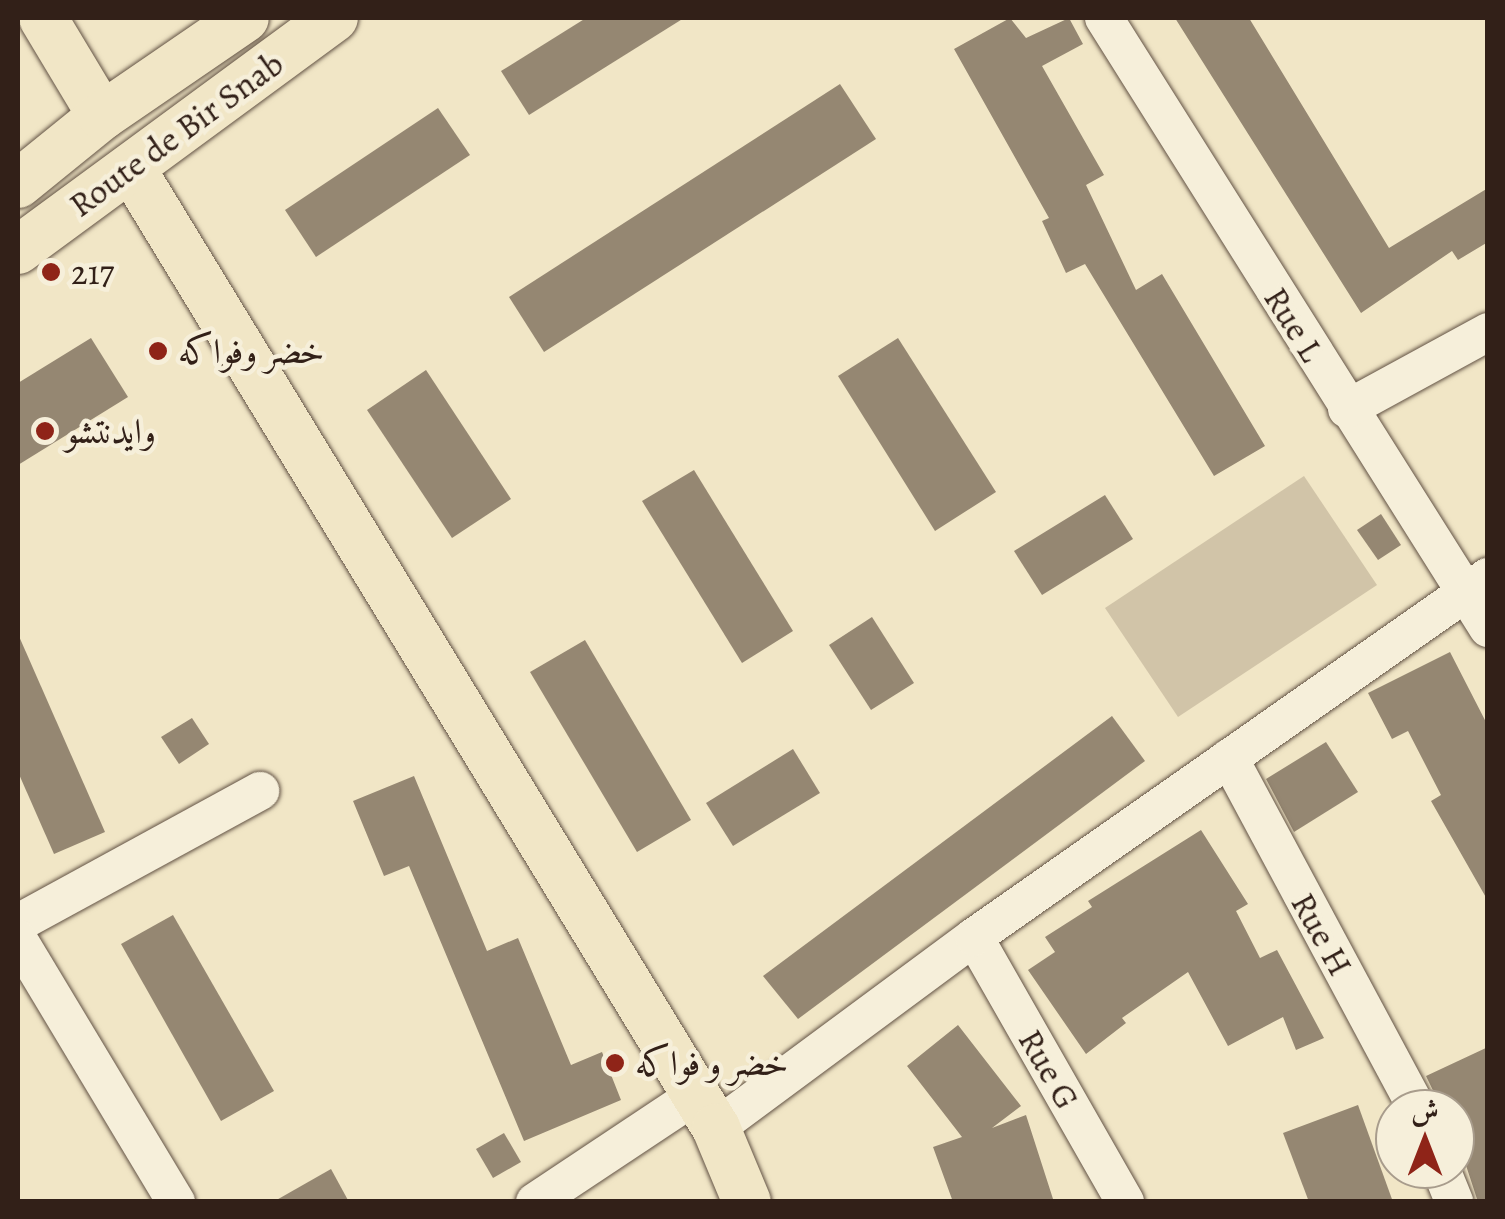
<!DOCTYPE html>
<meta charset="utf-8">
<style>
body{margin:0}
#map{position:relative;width:1505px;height:1219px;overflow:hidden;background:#f1e6c6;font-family:Alegreya,Amiri,serif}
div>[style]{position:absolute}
.green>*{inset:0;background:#d1c4a8}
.building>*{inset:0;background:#958772}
.roads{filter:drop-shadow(0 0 2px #625244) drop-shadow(0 0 2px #625244)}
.minor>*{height:38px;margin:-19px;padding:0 19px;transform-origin:19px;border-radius:19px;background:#f6efda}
.major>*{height:48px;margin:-24px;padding:0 24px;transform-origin:24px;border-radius:24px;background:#f1e6c6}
.dots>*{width:28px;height:28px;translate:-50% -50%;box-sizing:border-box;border:5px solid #f6efda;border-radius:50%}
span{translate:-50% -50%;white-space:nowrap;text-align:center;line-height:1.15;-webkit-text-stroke:9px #f6efda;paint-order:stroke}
.street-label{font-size:35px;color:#322018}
.poi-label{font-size:35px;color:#322018}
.left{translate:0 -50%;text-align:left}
.frame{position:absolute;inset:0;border:20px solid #322018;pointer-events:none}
.north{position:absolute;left:1375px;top:1089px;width:100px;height:100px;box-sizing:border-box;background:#f6efda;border:2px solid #a89c8c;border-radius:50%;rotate:0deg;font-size:28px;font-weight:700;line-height:40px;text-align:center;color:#322018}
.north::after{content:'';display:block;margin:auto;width:35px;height:45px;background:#8f2418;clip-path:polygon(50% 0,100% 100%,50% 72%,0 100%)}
</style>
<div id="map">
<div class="green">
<div style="clip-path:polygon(1304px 476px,1377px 585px,1178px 717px,1105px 608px)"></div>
</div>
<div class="building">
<div style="clip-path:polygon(586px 18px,684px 18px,529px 115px,501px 71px)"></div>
<div style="clip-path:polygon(1010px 18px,1026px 38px,1069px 18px,1083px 44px,1042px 66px,1104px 175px,1086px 185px,1136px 290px,1162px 274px,1265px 446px,1214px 476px,1085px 264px,1066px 273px,1042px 221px,1049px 218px,954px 49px)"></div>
<div style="clip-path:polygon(1175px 18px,1249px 18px,1389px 248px,1488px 188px,1488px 242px,1458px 260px,1452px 251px,1361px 313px)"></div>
<div style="clip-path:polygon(840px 84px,876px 139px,544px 352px,509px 297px)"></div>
<div style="clip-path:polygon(438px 108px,470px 155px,316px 257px,285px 210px)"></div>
<div style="clip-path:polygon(91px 338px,128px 397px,18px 465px,18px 383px)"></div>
<div style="clip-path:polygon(898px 338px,996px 492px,935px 531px,838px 376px)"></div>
<div style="clip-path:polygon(426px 370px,511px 499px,452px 538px,367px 410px)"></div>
<div style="clip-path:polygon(694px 470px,793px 631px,742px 663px,642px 501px)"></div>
<div style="clip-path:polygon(1105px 495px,1133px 539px,1042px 595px,1014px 551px)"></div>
<div style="clip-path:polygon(1381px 514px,1401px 545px,1378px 560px,1357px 530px)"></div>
<div style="clip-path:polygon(872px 617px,914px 683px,871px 710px,829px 645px)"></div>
<div style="clip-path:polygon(18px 634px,105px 832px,54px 854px,18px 772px)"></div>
<div style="clip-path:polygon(585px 640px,691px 820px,637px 852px,530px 672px)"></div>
<div style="clip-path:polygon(1450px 652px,1488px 726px,1488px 901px,1431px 801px,1441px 795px,1408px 731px,1392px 739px,1368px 693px)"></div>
<div style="clip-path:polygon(1112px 716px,1145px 761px,798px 1019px,763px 976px)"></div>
<div style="clip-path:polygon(192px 718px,209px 744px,179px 764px,161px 737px)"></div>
<div style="clip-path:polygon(1326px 742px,1358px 792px,1294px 832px,1266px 779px)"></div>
<div style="clip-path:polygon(793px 749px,820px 793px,733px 846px,706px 803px)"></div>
<div style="clip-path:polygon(414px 776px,487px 951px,518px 938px,571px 1065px,602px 1052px,621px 1100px,524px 1141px,409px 866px,384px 876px,353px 801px)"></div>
<div style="clip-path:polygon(1201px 830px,1248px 904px,1236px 911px,1260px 958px,1277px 950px,1324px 1038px,1296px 1050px,1283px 1017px,1228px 1046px,1188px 972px,1122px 1018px,1126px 1023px,1086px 1054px,1028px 970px,1055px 952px,1045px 937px,1092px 907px,1088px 901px)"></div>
<div style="clip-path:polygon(173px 915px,274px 1091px,221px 1121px,121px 944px)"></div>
<div style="clip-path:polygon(958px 1025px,1021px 1106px,992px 1128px,1026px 1115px,1054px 1202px,953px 1202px,933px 1147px,962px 1137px,907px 1066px)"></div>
<div style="clip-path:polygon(1488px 1047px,1488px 1202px,1478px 1202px,1455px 1132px,1455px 1109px,1442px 1109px,1426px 1076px)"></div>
<div style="clip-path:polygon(1358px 1105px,1393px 1202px,1309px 1202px,1283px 1133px)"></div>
<div style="clip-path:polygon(504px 1133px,521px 1162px,493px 1178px,476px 1149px)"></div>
<div style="clip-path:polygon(331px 1169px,349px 1202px,273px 1202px)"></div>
</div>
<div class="roads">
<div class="minor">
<div style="left:1104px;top:18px;width:721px;rotate:57.81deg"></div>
<div style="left:1347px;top:409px;width:161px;rotate:-28.6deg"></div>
<div style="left:1229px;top:758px;width:398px;rotate:61.8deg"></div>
<div style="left:18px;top:923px;width:276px;rotate:-28.6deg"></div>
<div style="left:974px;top:937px;width:305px;rotate:60.3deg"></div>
<div style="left:18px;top:939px;width:307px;rotate:59deg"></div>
<div style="left:716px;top:1128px;width:321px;rotate:-36.5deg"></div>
<div style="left:974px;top:937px;width:628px;rotate:-35.01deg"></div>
<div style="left:1441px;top:1169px;width:35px;rotate:68deg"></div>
<div style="left:535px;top:1202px;width:193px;rotate:-33.6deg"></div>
</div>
<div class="major">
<div style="left:43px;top:18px;width:114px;rotate:59deg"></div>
<div style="left:131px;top:168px;width:1124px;rotate:58.64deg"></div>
<div style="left:716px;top:1128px;width:80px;rotate:67.3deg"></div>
<div style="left:18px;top:184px;width:108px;rotate:-39deg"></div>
<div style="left:102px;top:116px;width:173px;rotate:-34.4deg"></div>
<div style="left:18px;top:250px;width:392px;rotate:-36.3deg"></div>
</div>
</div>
<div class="dots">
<div style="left:51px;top:272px;background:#8f2418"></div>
<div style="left:158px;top:351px;background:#8f2418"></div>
<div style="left:45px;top:431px;background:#8f2418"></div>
<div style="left:615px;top:1063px;background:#8f2418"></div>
</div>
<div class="street-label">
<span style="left:176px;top:134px;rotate:-36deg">Route de Bir Snab</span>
<span style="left:1294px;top:324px;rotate:58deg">Rue L</span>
<span style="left:1322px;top:934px;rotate:61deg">Rue H</span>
<span style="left:1049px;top:1069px;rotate:60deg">Rue G</span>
</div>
<div class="poi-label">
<span class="left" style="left:71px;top:272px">217</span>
<span class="left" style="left:178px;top:351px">خضر وفواكه</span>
<span class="left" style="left:65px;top:431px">وايدنتشو</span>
<span class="left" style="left:635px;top:1063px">خضر و فواكه</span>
</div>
<div class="frame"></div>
<div class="north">ش</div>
</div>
